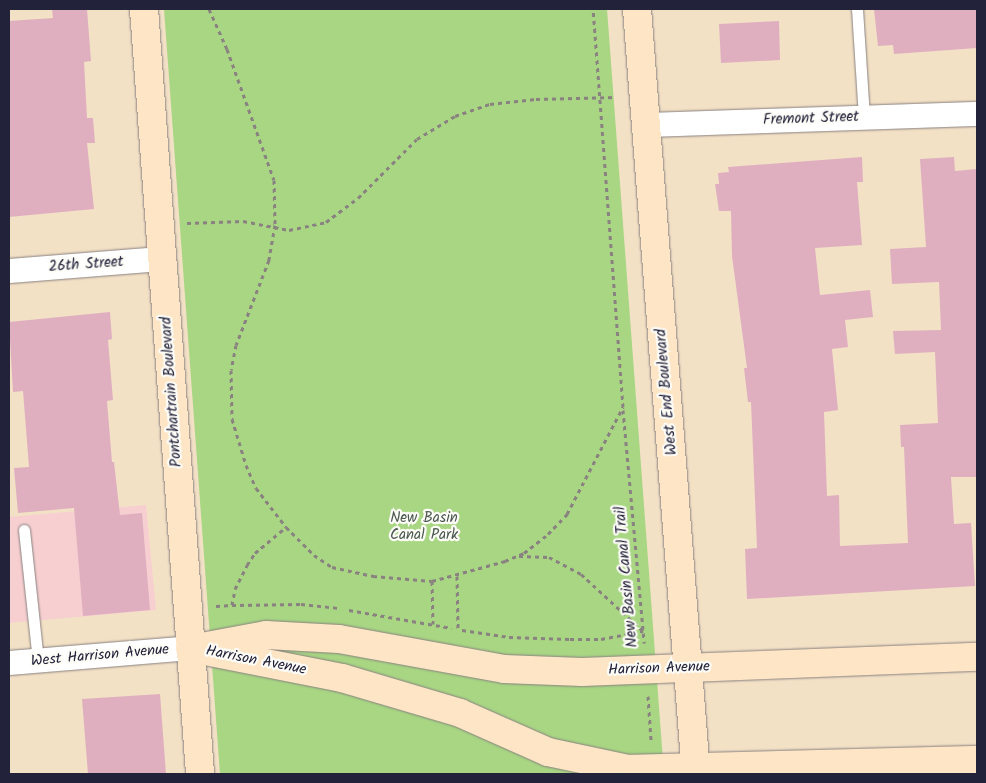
<!DOCTYPE html>
<style>
body{margin:0}
#map{position:relative;width:986px;height:783px;overflow:hidden;background:#f3e1c6;font-family:Kalam,sans-serif}
div>[style]{position:absolute}
.built>*{inset:0;background:#f7cfd1}
.green>*{inset:0;background:#a8d683}
.building>*{inset:0;background:#dfafc0}
.path>*{height:3px;margin-top:-1.5px;transform-origin:0;background:repeating-linear-gradient(90deg,#8a8280 0 4px,transparent 0 8px)}
.roads{filter:drop-shadow(0 0 1px #8a8280) drop-shadow(0 0 1px #8a8280)}
.lane>*{height:11px;margin:-5.5px;padding:0 5.5px;transform-origin:5.5px;border-radius:5.5px;background:#fff}
.street>*{height:24px;margin:-12px;padding:0 12px;transform-origin:12px;border-radius:12px;background:#fff}
.secondary>*{height:28px;margin:-14px;padding:0 14px;transform-origin:14px;border-radius:14px;background:#fde5c5}
span{translate:-50% -50%;white-space:nowrap;text-align:center;line-height:1.15;-webkit-text-stroke:4.5px #fdfcf7;paint-order:stroke}
.street-label{font-size:15px;color:#22223b}
.park-label{font-size:15px;color:#4a5851}
.frame{position:absolute;inset:0;border:10px solid #22223b;pointer-events:none}
</style>
<div id="map">
<div class="built">
<div style="clip-path:polygon(146px 505px,156px 610px,9px 623px,9px 517px)"></div>
</div>
<div class="green">
<div style="clip-path:polygon(164px 9px,607px 9px,664px 774px,220px 774px)"></div>
</div>
<div class="building">
<div style="clip-path:polygon(52px 9px,87px 9px,91px 61px,84px 62px,87px 118px,93px 118px,95px 143px,87px 143px,94px 209px,9px 217px,9px 21px,53px 18px)"></div>
<div style="clip-path:polygon(874px 9px,977px 9px,977px 48px,894px 54px,893px 45px,878px 46px)"></div>
<div style="clip-path:polygon(779px 21px,780px 60px,721px 63px,719px 24px)"></div>
<div style="clip-path:polygon(862px 157px,863px 182px,857px 182px,862px 245px,815px 248px,820px 295px,870px 290px,873px 317px,845px 320px,848px 347px,832px 349px,838px 410px,824px 412px,827px 496px,839px 495px,840px 546px,908px 543px,904px 447px,901px 447px,900px 425px,938px 423px,935px 352px,895px 354px,893px 331px,941px 330px,939px 282px,892px 284px,890px 249px,926px 247px,920px 159px,954px 157px,955px 171px,977px 169px,977px 477px,951px 477px,954px 524px,971px 523px,975px 586px,747px 599px,745px 549px,757px 548px,751px 402px,748px 402px,744px 368px,747px 368px,732px 256px,731px 211px,719px 211px,715px 184px,719px 184px,718px 173px,729px 172px,728px 167px)"></div>
<div style="clip-path:polygon(110px 312px,112px 339px,108px 340px,113px 400px,107px 401px,112px 462px,114px 462px,120px 515px,142px 513px,150px 610px,83px 616px,74px 508px,18px 513px,14px 468px,29px 467px,23px 391px,13px 392px,9px 322px)"></div>
<div style="clip-path:polygon(160px 694px,166px 774px,88px 774px,82px 699px)"></div>
</div>
<div class="path">
<div style="left:209px;top:9px;width:44px;rotate:65.8deg"></div>
<div style="left:227px;top:49px;width:139px;rotate:70.3deg"></div>
<div style="left:274px;top:180px;width:45px;rotate:88.7deg"></div>
<div style="left:275px;top:225px;width:36px;rotate:100deg"></div>
<div style="left:269px;top:260px;width:91px;rotate:111.2deg"></div>
<div style="left:236px;top:345px;width:25px;rotate:101deg"></div>
<div style="left:231px;top:370px;width:49px;rotate:88.8deg"></div>
<div style="left:232px;top:419px;width:48px;rotate:73.1deg"></div>
<div style="left:246px;top:465px;width:25px;rotate:67deg"></div>
<div style="left:256px;top:488px;width:49px;rotate:52.4deg"></div>
<div style="left:286px;top:527px;width:40px;rotate:45deg"></div>
<div style="left:314px;top:555px;width:22px;rotate:34deg"></div>
<div style="left:332px;top:567px;width:42px;rotate:12.4deg"></div>
<div style="left:373px;top:576px;width:59px;rotate:4.8deg"></div>
<div style="left:432px;top:581px;width:76px;rotate:-15.3deg"></div>
<div style="left:505px;top:561px;width:21px;rotate:-23deg"></div>
<div style="left:524px;top:553px;width:31px;rotate:-38deg"></div>
<div style="left:548px;top:534px;width:28px;rotate:-46deg"></div>
<div style="left:567px;top:514px;width:121px;rotate:-62.4deg"></div>
<div style="left:623px;top:407px;width:399px;rotate:-94.3deg"></div>
<div style="left:187px;top:223px;width:56px;rotate:-2deg"></div>
<div style="left:243px;top:221px;width:47px;rotate:11.1deg"></div>
<div style="left:289px;top:230px;width:38px;rotate:-12deg"></div>
<div style="left:326px;top:222px;width:40px;rotate:-37deg"></div>
<div style="left:358px;top:198px;width:83px;rotate:-45deg"></div>
<div style="left:417px;top:139px;width:44px;rotate:-31.2deg"></div>
<div style="left:455px;top:116px;width:37px;rotate:-19deg"></div>
<div style="left:490px;top:104px;width:46px;rotate:-6.2deg"></div>
<div style="left:536px;top:99px;width:80px;rotate:-1.4deg"></div>
<div style="left:623px;top:410px;width:234px;rotate:84.8deg"></div>
<div style="left:519px;top:556px;width:30px;rotate:2deg"></div>
<div style="left:549px;top:557px;width:36px;rotate:28deg"></div>
<div style="left:581px;top:574px;width:84px;rotate:42.6deg"></div>
<div style="left:457px;top:576px;width:53px;rotate:88.9deg"></div>
<div style="left:432px;top:581px;width:43px;rotate:88.7deg"></div>
<div style="left:232px;top:605px;width:69px;rotate:-0.8deg"></div>
<div style="left:301px;top:604px;width:37px;rotate:6deg"></div>
<div style="left:216px;top:606px;width:16px;rotate:-4deg"></div>
<div style="left:232px;top:605px;width:16px;rotate:-79deg"></div>
<div style="left:235px;top:589px;width:27px;rotate:-63deg"></div>
<div style="left:247px;top:565px;width:14px;rotate:-56deg"></div>
<div style="left:255px;top:553px;width:40px;rotate:-40deg"></div>
<div style="left:349px;top:610px;width:104px;rotate:10deg"></div>
<div style="left:462px;top:630px;width:48px;rotate:8.5deg"></div>
<div style="left:509px;top:637px;width:61px;rotate:1.9deg"></div>
<div style="left:570px;top:639px;width:31px"></div>
<div style="left:601px;top:639px;width:43px;rotate:-10.8deg"></div>
<div style="left:648px;top:696px;width:44px;rotate:86.1deg"></div>
</div>
<div class="roads">
<div class="lane">
<div style="left:857px;top:9px;width:108px;rotate:86.3deg"></div>
<div style="left:24px;top:530px;width:132px;rotate:83.9deg"></div>
</div>
<div class="street">
<div style="left:645px;top:125px;width:332px;rotate:-1.9deg"></div>
<div style="left:9px;top:271px;width:153px;rotate:-4.5deg"></div>
<div style="left:9px;top:663px;width:182px;rotate:-4.7deg"></div>
</div>
<div class="secondary">
<div style="left:144px;top:9px;width:767px;rotate:85.81deg"></div>
<div style="left:637px;top:9px;width:767px;rotate:85.59deg"></div>
<div style="left:207px;top:646px;width:60px;rotate:-10.6deg"></div>
<div style="left:266px;top:635px;width:73px;rotate:3.1deg"></div>
<div style="left:339px;top:639px;width:168px;rotate:10.3deg"></div>
<div style="left:504px;top:669px;width:78px;rotate:2.2deg"></div>
<div style="left:582px;top:672px;width:395px;rotate:-2.2deg"></div>
<div style="left:190px;top:648px;width:155px;rotate:11.2deg"></div>
<div style="left:342px;top:678px;width:123px;rotate:16.5deg"></div>
<div style="left:460px;top:713px;width:96px;rotate:23.9deg"></div>
<div style="left:548px;top:752px;width:83px;rotate:11.9deg"></div>
<div style="left:629px;top:769px;width:348px;rotate:-1.5deg"></div>
</div>
</div>
<div class="street-label">
<span style="left:811px;top:119px;rotate:-2deg">Fremont Street</span>
<span style="left:86px;top:265px;rotate:-4deg">26th Street</span>
<span style="left:172px;top:392px;rotate:-94deg">Pontchartrain Boulevard</span>
<span style="left:667px;top:392px;rotate:-95deg">West End Boulevard</span>
<span style="left:627px;top:577px;rotate:-95deg">New Basin Canal Trail</span>
<span style="left:100px;top:656px;rotate:-5deg">West Harrison Avenue</span>
<span style="left:256px;top:661px;rotate:11deg">Harrison Avenue</span>
<span style="left:659px;top:669px;rotate:-2deg">Harrison Avenue</span>
</div>
<div class="park-label">
<span style="left:424px;top:527px">New Basin<br>Canal Park</span>
</div>
<div class="frame"></div>
</div>
